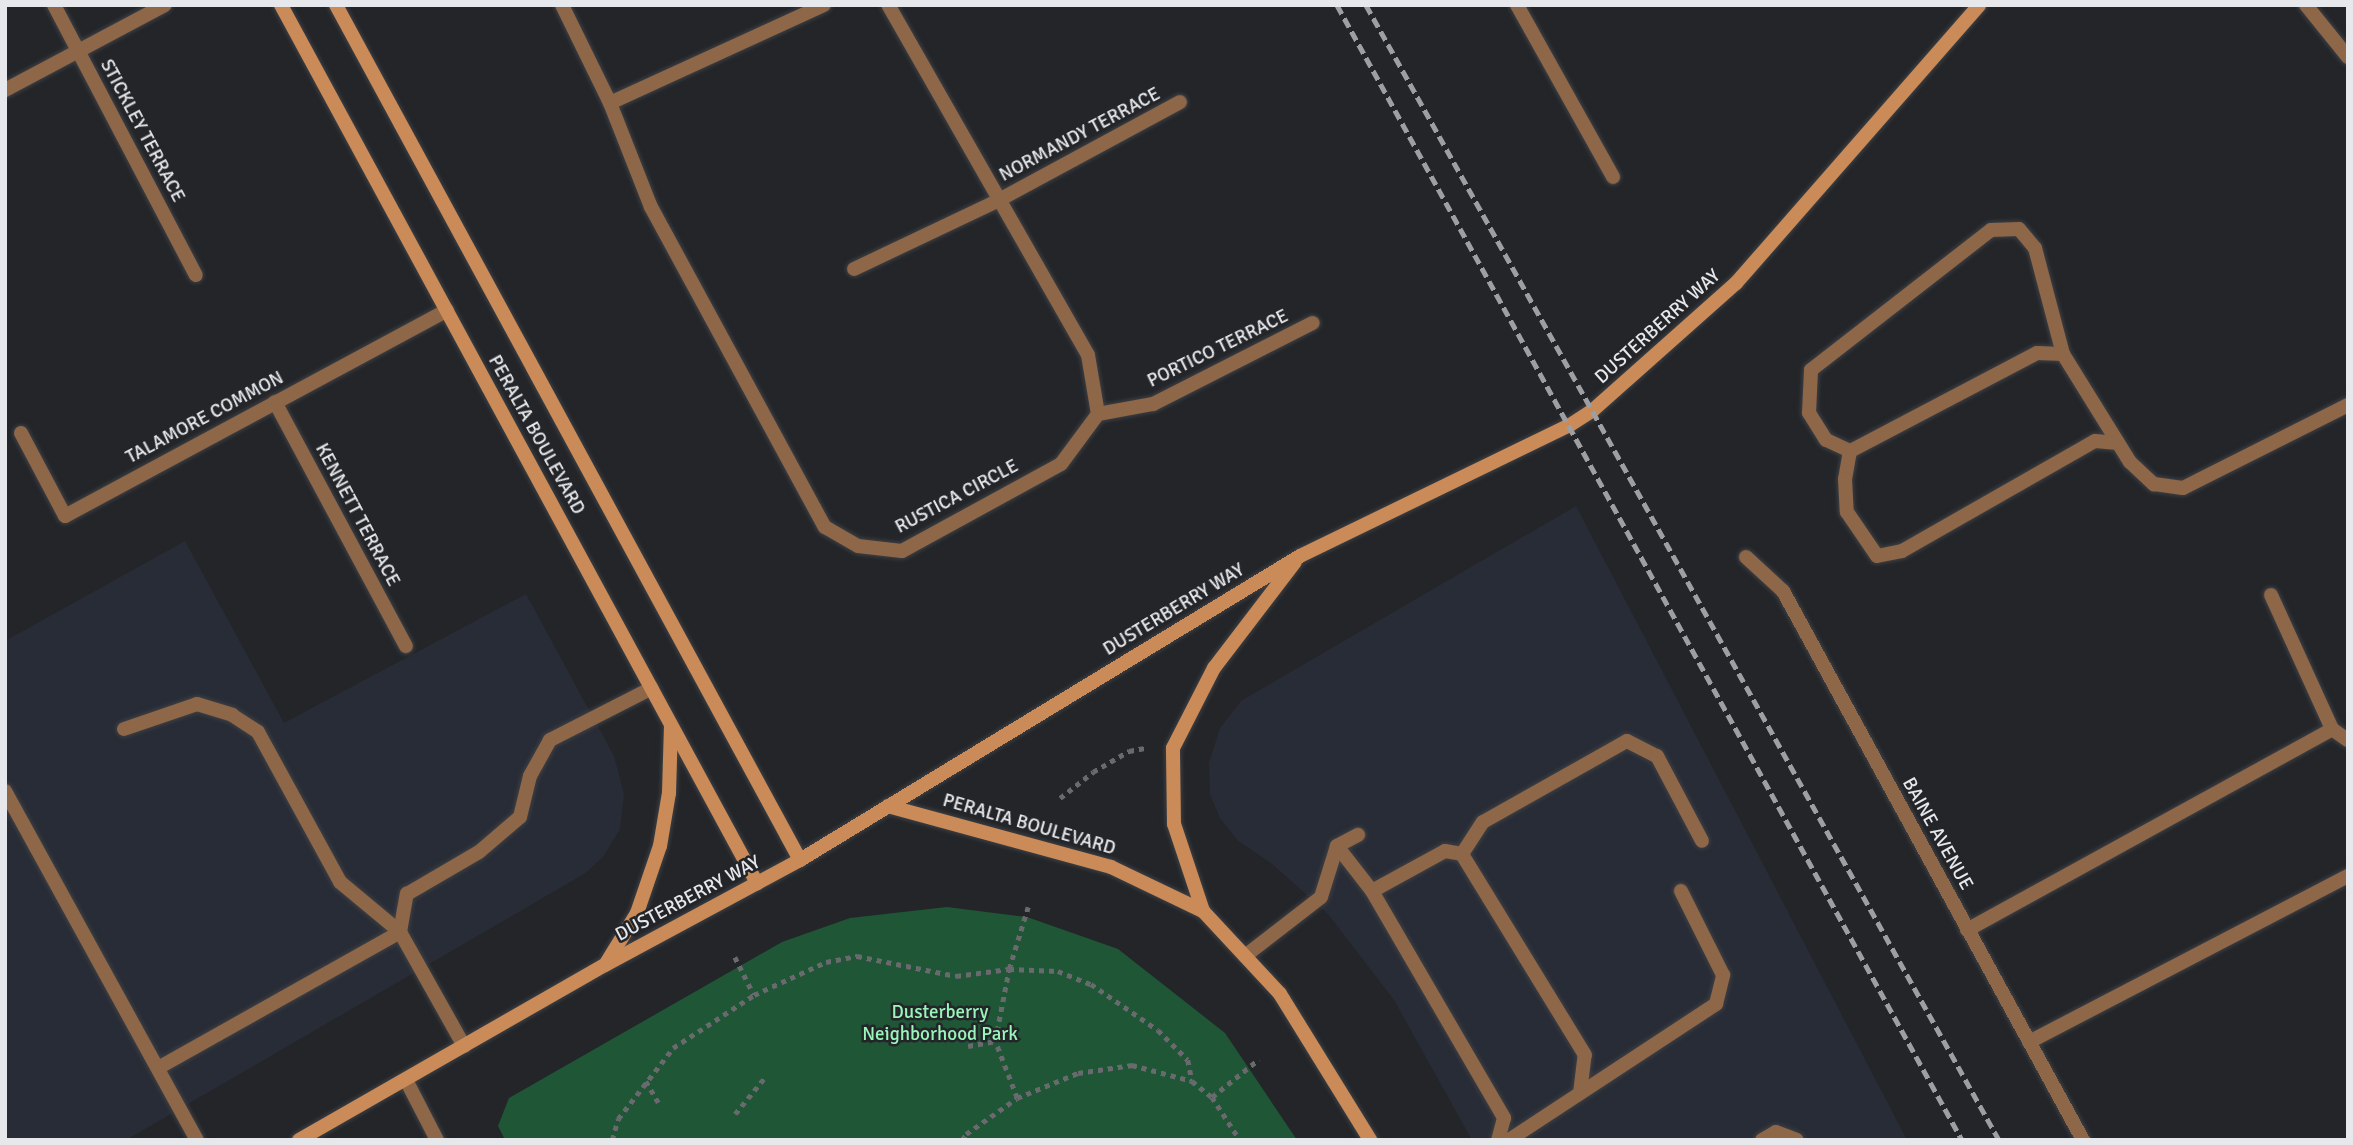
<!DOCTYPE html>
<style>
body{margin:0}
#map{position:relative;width:2353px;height:1145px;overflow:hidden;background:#232529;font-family:Signika,sans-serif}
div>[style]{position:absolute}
.built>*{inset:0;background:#282c36}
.green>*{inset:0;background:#1f5636}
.path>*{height:4.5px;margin-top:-2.25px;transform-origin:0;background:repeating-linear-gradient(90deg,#686a6d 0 5px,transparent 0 10px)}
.roads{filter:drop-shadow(0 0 2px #3e4044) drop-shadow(0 0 2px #3e4044)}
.lane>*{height:14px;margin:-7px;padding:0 7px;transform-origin:7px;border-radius:7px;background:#8e6648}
.street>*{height:14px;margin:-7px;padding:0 7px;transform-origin:7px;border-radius:7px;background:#8e6648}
.secondary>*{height:14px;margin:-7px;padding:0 7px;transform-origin:7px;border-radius:7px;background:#ca8b58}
.rail>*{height:5px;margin-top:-2.5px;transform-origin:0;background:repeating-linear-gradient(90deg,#9d9fa2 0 10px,transparent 0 15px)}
span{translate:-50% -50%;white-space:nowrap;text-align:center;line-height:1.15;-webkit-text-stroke:5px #232529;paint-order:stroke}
.street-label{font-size:19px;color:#e6e8eb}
.park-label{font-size:19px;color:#99f5ba}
.frame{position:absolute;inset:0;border:7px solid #e6e8eb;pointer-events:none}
</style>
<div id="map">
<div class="built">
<div style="clip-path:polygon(1576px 506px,1907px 1140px,1472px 1140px,1394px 1000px,1328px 914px,1271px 863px,1238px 841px,1220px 818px,1210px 794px,1209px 763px,1220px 728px,1241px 701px)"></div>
<div style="clip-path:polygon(185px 541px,284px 723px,526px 594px,614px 756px,624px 794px,620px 829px,603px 857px,584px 874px,126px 1140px,5px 1140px,5px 641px)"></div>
</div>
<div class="green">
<div style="clip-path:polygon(947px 907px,1027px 917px,1118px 949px,1225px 1033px,1297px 1140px,505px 1140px,498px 1126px,509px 1098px,782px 942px,850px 918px)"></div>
</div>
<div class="path">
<div style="left:1060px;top:798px;width:42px;rotate:-38.2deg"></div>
<div style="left:1093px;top:772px;width:42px;rotate:-30.3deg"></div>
<div style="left:1129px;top:751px;width:16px;rotate:-11deg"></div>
<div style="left:735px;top:957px;width:42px;rotate:63.4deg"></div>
<div style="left:968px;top:1046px;width:27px;rotate:-10deg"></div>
<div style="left:646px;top:1081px;width:30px;rotate:60deg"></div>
<div style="left:1212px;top:1097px;width:60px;rotate:-39deg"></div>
<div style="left:1017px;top:1098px;width:61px;rotate:-111.1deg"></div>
<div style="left:995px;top:1041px;width:73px;rotate:-79deg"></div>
<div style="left:1009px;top:969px;width:65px;rotate:-73deg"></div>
<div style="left:735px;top:1114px;width:49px;rotate:-50.8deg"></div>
<div style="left:612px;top:1140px;width:22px;rotate:-74deg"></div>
<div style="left:618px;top:1119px;width:90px;rotate:-52.2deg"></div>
<div style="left:673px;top:1048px;width:97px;rotate:-33.2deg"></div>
<div style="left:754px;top:995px;width:79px;rotate:-24.6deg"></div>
<div style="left:826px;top:962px;width:32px;rotate:-11deg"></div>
<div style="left:857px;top:956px;width:101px;rotate:11.4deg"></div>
<div style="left:956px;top:976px;width:53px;rotate:-7.5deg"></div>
<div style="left:1009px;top:969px;width:49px;rotate:2.3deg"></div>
<div style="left:1058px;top:971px;width:35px;rotate:22deg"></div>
<div style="left:1091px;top:984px;width:81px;rotate:34.5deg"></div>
<div style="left:1158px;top:1030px;width:42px;rotate:45deg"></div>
<div style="left:1188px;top:1060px;width:21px;rotate:79deg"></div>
<div style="left:962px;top:1140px;width:7px;rotate:-56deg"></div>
<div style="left:966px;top:1134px;width:62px;rotate:-35.2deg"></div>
<div style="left:1017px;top:1098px;width:66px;rotate:-22.3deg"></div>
<div style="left:1078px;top:1073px;width:55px;rotate:-8.4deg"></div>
<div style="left:1132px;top:1065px;width:62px;rotate:14.9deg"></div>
<div style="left:1192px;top:1081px;width:26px;rotate:39deg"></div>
<div style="left:1212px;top:1097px;width:51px;rotate:56.9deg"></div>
</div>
<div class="roads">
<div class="lane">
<div style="left:1517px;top:5px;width:197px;rotate:60.8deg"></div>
<div style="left:2063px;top:354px;width:26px;rotate:-178deg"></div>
<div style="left:2037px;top:353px;width:211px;rotate:152.3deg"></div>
<div style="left:1850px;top:451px;width:26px;rotate:-155deg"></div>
<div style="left:1826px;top:440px;width:32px;rotate:-122deg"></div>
<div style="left:1809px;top:413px;width:43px;rotate:-87.3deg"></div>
<div style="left:1811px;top:370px;width:228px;rotate:-37.9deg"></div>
<div style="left:1991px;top:230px;width:28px;rotate:-2deg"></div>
<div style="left:2019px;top:229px;width:25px;rotate:50deg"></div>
<div style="left:2035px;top:248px;width:110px;rotate:75.2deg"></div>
<div style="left:2063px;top:354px;width:127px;rotate:58.2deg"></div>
<div style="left:2130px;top:462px;width:33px;rotate:43deg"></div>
<div style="left:2154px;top:484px;width:29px;rotate:8deg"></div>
<div style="left:2183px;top:488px;width:185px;rotate:-26.7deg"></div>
<div style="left:1850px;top:451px;width:28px;rotate:100deg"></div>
<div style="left:1845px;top:479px;width:33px;rotate:87deg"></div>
<div style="left:1847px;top:512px;width:53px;rotate:55.7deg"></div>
<div style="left:1877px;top:556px;width:25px;rotate:-11deg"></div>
<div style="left:1902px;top:551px;width:222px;rotate:-29.7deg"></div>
<div style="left:2095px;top:441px;width:23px;rotate:5deg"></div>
<div style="left:2271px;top:595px;width:147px;rotate:65.5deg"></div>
<div style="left:124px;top:729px;width:77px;rotate:-18.9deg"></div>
<div style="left:197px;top:704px;width:37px;rotate:17deg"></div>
<div style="left:232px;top:715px;width:31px;rotate:33deg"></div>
<div style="left:258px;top:732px;width:171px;rotate:61.3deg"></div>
<div style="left:340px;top:882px;width:78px;rotate:39.8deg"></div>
<div style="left:400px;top:932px;width:131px;rotate:60.7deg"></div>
<div style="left:5px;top:791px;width:398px;rotate:61.2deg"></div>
<div style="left:1337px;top:846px;width:57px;rotate:52.1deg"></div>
<div style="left:1372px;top:891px;width:263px;rotate:59.8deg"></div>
<div style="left:1504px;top:1118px;width:23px;rotate:105deg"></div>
<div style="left:1372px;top:891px;width:83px;rotate:-28.7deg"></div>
<div style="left:1445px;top:851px;width:17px;rotate:10deg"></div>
<div style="left:1967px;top:930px;width:417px;rotate:-28.8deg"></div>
<div style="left:2332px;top:729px;width:19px;rotate:35deg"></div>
<div style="left:1245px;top:956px;width:96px;rotate:-37.8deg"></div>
<div style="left:1321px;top:897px;width:53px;rotate:-72.6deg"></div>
<div style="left:1337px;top:846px;width:24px;rotate:-28deg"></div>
<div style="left:2029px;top:1042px;width:360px;rotate:-27.5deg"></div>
<div style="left:158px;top:1068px;width:278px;rotate:-29.3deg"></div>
<div style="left:400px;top:932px;width:39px;rotate:-80deg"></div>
<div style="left:407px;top:894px;width:83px;rotate:-30.3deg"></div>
<div style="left:479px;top:852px;width:54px;rotate:-40.5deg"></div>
<div style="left:520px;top:817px;width:42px;rotate:-76.3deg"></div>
<div style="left:530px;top:776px;width:41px;rotate:-60.9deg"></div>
<div style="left:550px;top:740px;width:114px;rotate:-27deg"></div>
<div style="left:1580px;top:1093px;width:38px;rotate:-83deg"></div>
<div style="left:1585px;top:1055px;width:236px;rotate:-121.5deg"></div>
<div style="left:1462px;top:854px;width:38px;rotate:-57deg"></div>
<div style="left:1483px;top:822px;width:165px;rotate:-29.4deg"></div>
<div style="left:1627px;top:741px;width:34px;rotate:27deg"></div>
<div style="left:1657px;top:756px;width:96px;rotate:62.1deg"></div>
<div style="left:1509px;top:1140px;width:248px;rotate:-33.3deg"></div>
<div style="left:1716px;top:1004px;width:30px;rotate:-76deg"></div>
<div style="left:1723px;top:975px;width:94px;rotate:-116.6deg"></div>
<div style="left:1762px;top:1140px;width:16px;rotate:-30deg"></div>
<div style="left:1776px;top:1132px;width:22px;rotate:21deg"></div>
</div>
<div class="street">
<div style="left:54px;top:5px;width:305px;rotate:62.3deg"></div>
<div style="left:562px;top:5px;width:109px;rotate:63.9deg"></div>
<div style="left:610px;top:103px;width:112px;rotate:68.5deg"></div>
<div style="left:651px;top:207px;width:364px;rotate:61.5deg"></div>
<div style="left:825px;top:527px;width:38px;rotate:30deg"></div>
<div style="left:858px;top:546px;width:44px;rotate:6.5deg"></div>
<div style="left:902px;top:551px;width:181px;rotate:-28.7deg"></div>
<div style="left:1061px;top:464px;width:62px;rotate:-53.5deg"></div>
<div style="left:1098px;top:414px;width:60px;rotate:-99.6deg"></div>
<div style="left:1088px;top:355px;width:403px;rotate:-119.7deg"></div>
<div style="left:2306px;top:5px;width:67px;rotate:51.1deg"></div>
<div style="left:5px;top:90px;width:181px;rotate:-28deg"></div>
<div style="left:610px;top:103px;width:235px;rotate:-24.6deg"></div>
<div style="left:854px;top:269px;width:158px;rotate:-25.4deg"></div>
<div style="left:997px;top:201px;width:208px;rotate:-28.4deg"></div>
<div style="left:275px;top:402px;width:277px;rotate:61.8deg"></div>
<div style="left:1098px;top:414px;width:56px;rotate:-10.3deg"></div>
<div style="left:1153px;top:404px;width:179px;rotate:-26.9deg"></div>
<div style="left:21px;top:433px;width:94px;rotate:62.1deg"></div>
<div style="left:65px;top:516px;width:434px;rotate:-28.3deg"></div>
<div style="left:1746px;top:557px;width:50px;rotate:42.6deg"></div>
<div style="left:1783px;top:591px;width:626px;rotate:61.35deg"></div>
<div style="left:406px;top:1080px;width:68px;rotate:62.7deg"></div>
</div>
<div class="secondary">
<div style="left:281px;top:5px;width:999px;rotate:61.54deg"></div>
<div style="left:336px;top:5px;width:973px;rotate:61.51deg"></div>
<div style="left:888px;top:806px;width:231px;rotate:15.3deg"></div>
<div style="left:1111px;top:867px;width:102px;rotate:25.6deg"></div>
<div style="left:1203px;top:911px;width:113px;rotate:47.1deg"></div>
<div style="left:1280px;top:994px;width:172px;rotate:58.3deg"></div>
<div style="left:1203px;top:911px;width:92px;rotate:-108.4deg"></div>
<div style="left:1174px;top:824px;width:76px;rotate:-90.8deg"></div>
<div style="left:1173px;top:748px;width:90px;rotate:-62.9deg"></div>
<div style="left:1214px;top:668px;width:133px;rotate:-52.6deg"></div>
<div style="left:607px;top:962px;width:57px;rotate:-58.5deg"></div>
<div style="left:637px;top:913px;width:71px;rotate:-71.1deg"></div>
<div style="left:660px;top:846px;width:54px;rotate:-80.4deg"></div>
<div style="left:669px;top:793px;width:67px;rotate:-88.3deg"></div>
<div style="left:299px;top:1140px;width:353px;rotate:-29.8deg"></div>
<div style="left:605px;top:965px;width:221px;rotate:-28.3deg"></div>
<div style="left:800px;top:860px;width:585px;rotate:-31.3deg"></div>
<div style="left:1300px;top:556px;width:300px;rotate:-25.9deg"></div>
<div style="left:1570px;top:425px;width:27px;rotate:-33deg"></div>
<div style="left:1593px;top:410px;width:191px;rotate:-41.6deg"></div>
<div style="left:1736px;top:283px;width:369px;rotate:-48.8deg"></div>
</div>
</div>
<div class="rail">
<div style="left:1337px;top:5px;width:1296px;rotate:61.16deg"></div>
<div style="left:1366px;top:5px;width:1300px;rotate:60.85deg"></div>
</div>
<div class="street-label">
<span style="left:142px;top:131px;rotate:62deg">STICKLEY TERRACE</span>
<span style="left:1080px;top:135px;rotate:-28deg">NORMANDY TERRACE</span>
<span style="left:1658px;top:327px;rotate:-42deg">DUSTERBERRY WAY</span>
<span style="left:1218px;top:349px;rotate:-26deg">PORTICO TERRACE</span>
<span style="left:205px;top:418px;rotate:-28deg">TALAMORE COMMON</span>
<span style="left:536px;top:435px;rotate:61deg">PERALTA BOULEVARD</span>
<span style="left:957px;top:497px;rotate:-28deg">RUSTICA CIRCLE</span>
<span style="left:357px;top:515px;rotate:62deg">KENNETT TERRACE</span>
<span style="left:1174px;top:610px;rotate:-31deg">DUSTERBERRY WAY</span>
<span style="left:1029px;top:825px;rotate:16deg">PERALTA BOULEVARD</span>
<span style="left:1937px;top:834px;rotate:61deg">BAINE AVENUE</span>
<span style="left:688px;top:899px;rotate:-28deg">DUSTERBERRY WAY</span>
</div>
<div class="park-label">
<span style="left:940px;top:1024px">Dusterberry<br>Neighborhood Park</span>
</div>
<div class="frame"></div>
</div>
